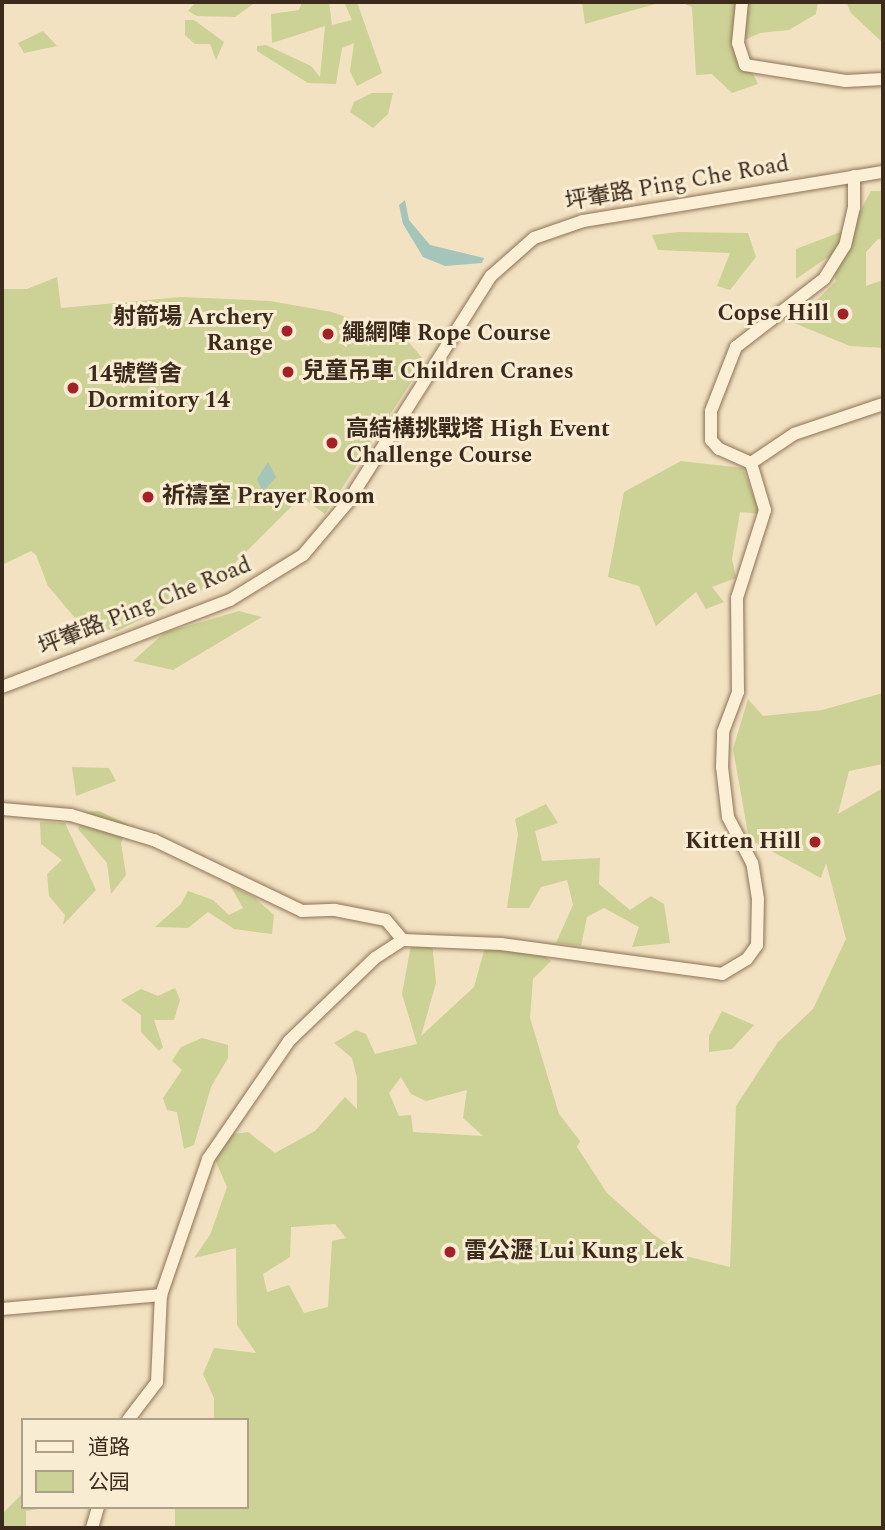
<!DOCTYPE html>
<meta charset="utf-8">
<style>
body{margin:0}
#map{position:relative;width:885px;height:1530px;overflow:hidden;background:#f2e2c2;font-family:Spectral,"Noto Sans SC",serif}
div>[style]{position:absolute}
.green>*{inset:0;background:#ccd195}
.water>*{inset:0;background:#a5c4ba}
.roads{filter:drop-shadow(0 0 2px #8d7257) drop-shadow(0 0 2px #8d7257)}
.minor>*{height:12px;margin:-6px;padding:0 6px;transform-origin:6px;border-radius:6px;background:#fbefd6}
.dots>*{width:19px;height:19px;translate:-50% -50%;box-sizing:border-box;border:4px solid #f8ecd2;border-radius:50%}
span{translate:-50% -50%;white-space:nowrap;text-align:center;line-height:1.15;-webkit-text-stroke:6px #f8ecd2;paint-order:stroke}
.street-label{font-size:23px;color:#3c2b1d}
.poi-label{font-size:23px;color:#3c2b1d;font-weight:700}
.right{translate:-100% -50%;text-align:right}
.left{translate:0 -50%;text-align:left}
.frame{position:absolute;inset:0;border:4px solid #3c2b1d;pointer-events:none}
.legend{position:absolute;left:21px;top:1418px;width:228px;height:91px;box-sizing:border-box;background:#f8ecd2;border:2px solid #ad9f8a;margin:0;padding:9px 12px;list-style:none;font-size:21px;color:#3c2b1d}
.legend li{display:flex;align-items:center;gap:14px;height:35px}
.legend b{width:35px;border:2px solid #ad9f8a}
</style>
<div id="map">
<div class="green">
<div style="clip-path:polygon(196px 2px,256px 2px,235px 17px,197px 16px,188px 11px)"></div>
<div style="clip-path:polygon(302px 2px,329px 2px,332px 25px,352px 20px,344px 2px,357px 2px,382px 73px,357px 86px,350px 71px,354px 43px,342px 48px,336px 84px,308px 83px,257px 51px,257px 46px,266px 45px,311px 66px,320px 77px,325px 26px,272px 43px,271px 14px,299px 10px)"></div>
<div style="clip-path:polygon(582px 2px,662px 2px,585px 24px)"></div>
<div style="clip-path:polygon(680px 2px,818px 2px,816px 14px,789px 30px,760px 33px,738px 43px,758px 84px,732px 93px,712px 74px,696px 75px,692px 7px)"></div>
<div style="clip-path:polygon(846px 2px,883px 2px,883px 43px,851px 13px)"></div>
<div style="clip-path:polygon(185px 20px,194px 20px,224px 42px,216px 60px,210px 44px,195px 44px,185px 35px)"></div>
<div style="clip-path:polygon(43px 31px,57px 46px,24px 53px,18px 43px)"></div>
<div style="clip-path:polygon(372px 93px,393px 93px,388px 114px,373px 128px,350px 112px,354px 102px)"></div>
<div style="clip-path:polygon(871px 191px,883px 191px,883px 240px,878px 239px,866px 252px,866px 286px,883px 280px,883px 348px,850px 346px,794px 323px,836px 281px,828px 257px,796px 279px,796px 249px,851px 228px)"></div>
<div style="clip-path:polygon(679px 232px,748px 233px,756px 257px,730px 290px,717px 286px,730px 253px,658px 250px,652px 235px)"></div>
<div style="clip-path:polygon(57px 277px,61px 308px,181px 297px,270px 301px,332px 312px,405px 338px,425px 361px,325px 514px,301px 497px,214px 584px,117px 631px,81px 625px,48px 586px,36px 555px,31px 551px,2px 565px,2px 289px,27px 289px)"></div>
<div style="clip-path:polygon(681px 461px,743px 468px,760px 514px,740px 512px,732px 559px,736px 578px,712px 587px,724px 602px,706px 609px,696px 592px,656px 626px,639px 586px,608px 577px,624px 492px)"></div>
<div style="clip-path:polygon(239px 611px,262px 617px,173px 670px,133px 661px,164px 633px)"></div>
<div style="clip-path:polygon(evenodd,883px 693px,883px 764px,849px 771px,838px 814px,883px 788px,883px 1528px,175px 1528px,175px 1507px,247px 1507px,247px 1420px,214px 1420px,214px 1398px,203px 1374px,214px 1348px,256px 1353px,237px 1325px,236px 1248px,194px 1258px,210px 1235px,227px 1187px,212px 1153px,226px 1135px,248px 1132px,275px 1153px,315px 1131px,345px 1097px,357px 1109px,357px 1078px,352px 1058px,334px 1043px,356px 1030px,366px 1034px,375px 1054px,417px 1044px,402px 994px,412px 940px,432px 941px,436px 983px,421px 1036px,474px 987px,486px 944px,536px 950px,551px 961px,533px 979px,530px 1018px,559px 1114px,580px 1141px,577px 1147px,607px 1193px,654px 1235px,685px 1256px,730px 1267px,736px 1106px,778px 1042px,813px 1009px,846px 939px,826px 863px,821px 878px,749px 839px,733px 749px,748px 699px,763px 716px,822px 710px,883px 693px,401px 1077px,411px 1094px,426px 1101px,467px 1090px,463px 1118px,483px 1136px,413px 1132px,411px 1115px,399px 1116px,389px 1093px,401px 1077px,883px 693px,335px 1224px,346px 1238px,332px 1241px,328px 1307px,304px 1313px,289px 1285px,267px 1292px,263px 1274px,290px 1257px,291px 1227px,335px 1224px)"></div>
<div style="clip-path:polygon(72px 767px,109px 768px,116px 781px,76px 796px)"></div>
<div style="clip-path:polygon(546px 804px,558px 823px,535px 831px,542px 861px,600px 858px,599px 884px,630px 910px,651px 896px,664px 904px,670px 943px,632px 947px,639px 927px,604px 908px,587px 917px,581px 946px,556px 943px,573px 905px,567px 880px,541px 887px,529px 908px,507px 908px,518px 834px,515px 819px)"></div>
<div style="clip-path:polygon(99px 811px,129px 825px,121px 843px,126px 875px,111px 894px,107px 863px,78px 829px,86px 812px)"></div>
<div style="clip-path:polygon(40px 822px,65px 823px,96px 890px,63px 925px,65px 915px,49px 896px,47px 874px,62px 860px,41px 844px)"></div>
<div style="clip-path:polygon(230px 885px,254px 897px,274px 915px,272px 934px,234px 929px,208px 912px,188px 928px,155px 927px,181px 904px,188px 891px,213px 900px,229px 915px,243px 908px)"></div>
<div style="clip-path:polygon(175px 988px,180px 1000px,174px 1020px,154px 1020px,163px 1047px,159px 1051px,141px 1032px,141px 1015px,121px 1000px,141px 989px,158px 996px)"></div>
<div style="clip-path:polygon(722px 1011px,754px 1025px,732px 1049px,709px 1052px,709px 1036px)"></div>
<div style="clip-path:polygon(202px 1038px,228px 1045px,228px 1058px,211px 1087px,194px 1145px,184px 1149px,177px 1112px,167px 1110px,163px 1098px,182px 1070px,172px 1061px,181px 1047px)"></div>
<div style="clip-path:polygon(23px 1493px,23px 1507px,51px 1507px,26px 1511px,26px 1528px,2px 1528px,2px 1514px)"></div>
</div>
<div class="water">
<div style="clip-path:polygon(405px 200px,409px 220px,430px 245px,484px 258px,482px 263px,445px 266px,423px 257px,403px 224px,399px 205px)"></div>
<div style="clip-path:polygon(268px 462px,276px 477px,263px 492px,257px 479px)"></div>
</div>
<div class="roads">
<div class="minor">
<div style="left:742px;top:2px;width:41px;rotate:95.6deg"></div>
<div style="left:738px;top:43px;width:23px;rotate:72deg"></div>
<div style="left:745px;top:65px;width:102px;rotate:9deg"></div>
<div style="left:846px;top:81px;width:37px;rotate:-3deg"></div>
<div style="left:751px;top:463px;width:52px;rotate:-34deg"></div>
<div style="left:794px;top:434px;width:94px;rotate:-18.6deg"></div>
<div style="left:2px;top:687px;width:244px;rotate:-20.9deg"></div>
<div style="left:230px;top:600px;width:86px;rotate:-31.7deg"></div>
<div style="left:303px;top:555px;width:70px;rotate:-49.7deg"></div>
<div style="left:348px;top:502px;width:267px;rotate:-57.7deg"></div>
<div style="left:491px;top:276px;width:57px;rotate:-41.5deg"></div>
<div style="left:534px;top:238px;width:52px;rotate:-19.1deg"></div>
<div style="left:583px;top:221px;width:304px;rotate:-9.3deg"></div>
<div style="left:2px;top:809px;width:69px;rotate:5deg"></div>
<div style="left:71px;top:815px;width:87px;rotate:16.8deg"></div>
<div style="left:154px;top:840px;width:164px;rotate:25.6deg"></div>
<div style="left:302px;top:911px;width:33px;rotate:-2deg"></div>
<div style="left:335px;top:910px;width:52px;rotate:11.1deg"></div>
<div style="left:386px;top:920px;width:26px;rotate:50deg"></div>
<div style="left:2px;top:1309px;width:160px;rotate:-5deg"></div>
<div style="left:128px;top:1420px;width:48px;rotate:-52.7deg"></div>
<div style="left:157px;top:1382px;width:87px;rotate:-87.4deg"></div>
<div style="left:161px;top:1295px;width:144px;rotate:-70.9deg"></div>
<div style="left:208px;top:1159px;width:143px;rotate:-55.5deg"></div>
<div style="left:289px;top:1041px;width:120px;rotate:-44deg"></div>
<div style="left:375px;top:958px;width:33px;rotate:-33deg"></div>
<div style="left:403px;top:940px;width:98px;rotate:2.3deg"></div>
<div style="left:501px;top:944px;width:223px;rotate:7.7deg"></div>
<div style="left:722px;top:974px;width:29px;rotate:-31deg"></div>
<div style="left:747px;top:959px;width:17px;rotate:-54deg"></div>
<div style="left:757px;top:945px;width:46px;rotate:-88.8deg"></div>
<div style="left:758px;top:899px;width:36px;rotate:-99deg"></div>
<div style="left:752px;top:863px;width:52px;rotate:-117.6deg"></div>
<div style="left:728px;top:817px;width:50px;rotate:-96.8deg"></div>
<div style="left:722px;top:767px;width:35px;rotate:-88deg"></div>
<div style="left:723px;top:732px;width:43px;rotate:-69.4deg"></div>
<div style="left:738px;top:692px;width:94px;rotate:-90.6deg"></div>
<div style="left:737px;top:598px;width:92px;rotate:-72.3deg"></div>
<div style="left:765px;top:510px;width:49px;rotate:-106.6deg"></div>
<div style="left:751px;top:463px;width:35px;rotate:-156deg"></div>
<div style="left:719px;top:449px;width:12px;rotate:-132deg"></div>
<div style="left:711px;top:440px;width:29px;rotate:-90deg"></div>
<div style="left:711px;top:411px;width:69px;rotate:-68.7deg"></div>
<div style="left:736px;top:347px;width:111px;rotate:-37.7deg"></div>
<div style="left:824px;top:279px;width:39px;rotate:-58deg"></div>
<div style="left:845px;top:246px;width:39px;rotate:-77deg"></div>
<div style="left:854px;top:208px;width:32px;rotate:-90deg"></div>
<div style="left:92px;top:1528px;width:22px;rotate:-74deg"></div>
</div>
</div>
<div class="dots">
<div style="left:843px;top:314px;background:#a22227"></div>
<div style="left:287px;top:331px;background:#a22227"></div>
<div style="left:328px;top:334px;background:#a22227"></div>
<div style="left:288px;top:372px;background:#a22227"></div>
<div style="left:73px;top:388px;background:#a22227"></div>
<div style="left:332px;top:443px;background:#a22227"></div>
<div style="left:148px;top:497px;background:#a22227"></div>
<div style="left:815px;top:842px;background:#a22227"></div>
<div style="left:450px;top:1252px;background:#a22227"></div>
</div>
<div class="street-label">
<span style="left:677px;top:184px;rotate:-10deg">坪輋路 Ping Che Road</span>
<span style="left:145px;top:607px;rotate:-22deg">坪輋路 Ping Che Road</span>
</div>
<div class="poi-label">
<span class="right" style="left:829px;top:314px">Copse Hill</span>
<span class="right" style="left:273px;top:331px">射箭場 Archery<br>Range</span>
<span class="left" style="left:342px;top:334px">繩網陣 Rope Course</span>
<span class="left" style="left:302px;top:372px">兒童吊車 Children Cranes</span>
<span class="left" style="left:87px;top:388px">14號營舍<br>Dormitory 14</span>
<span class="left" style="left:346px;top:443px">高結構挑戰塔 High Event<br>Challenge Course</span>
<span class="left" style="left:162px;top:497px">祈禱室 Prayer Room</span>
<span class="right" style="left:801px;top:842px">Kitten Hill</span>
<span class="left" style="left:464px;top:1252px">雷公瀝 Lui Kung Lek</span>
</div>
<div class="frame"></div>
<ul class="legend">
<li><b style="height:9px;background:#fbefd6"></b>道路</li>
<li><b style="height:19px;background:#ccd195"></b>公园</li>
</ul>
</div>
